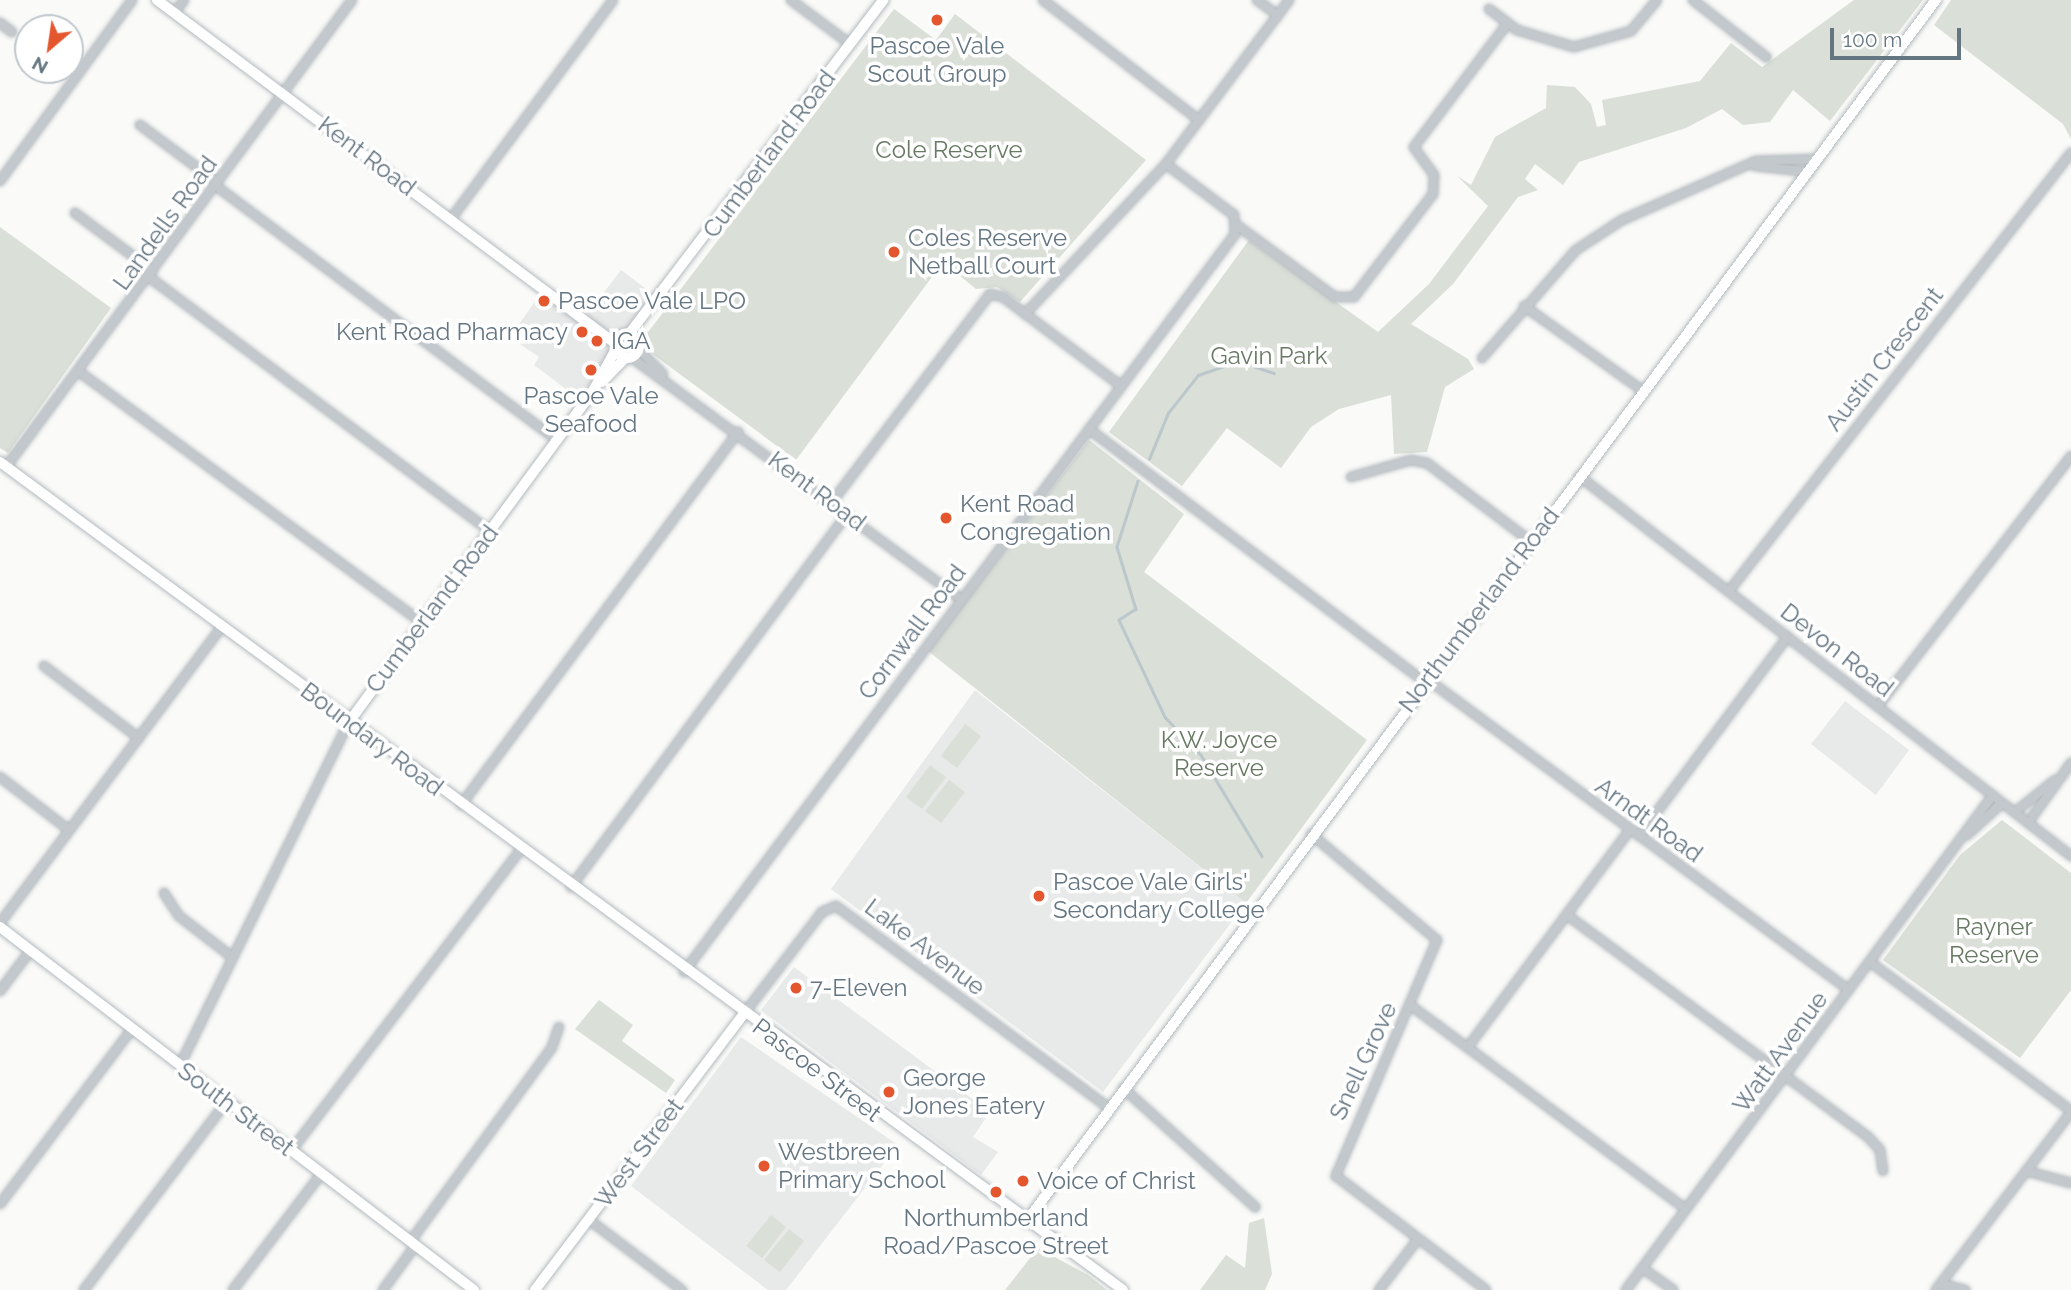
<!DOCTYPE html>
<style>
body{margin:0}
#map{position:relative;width:2071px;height:1290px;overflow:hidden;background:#fafaf8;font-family:Raleway,sans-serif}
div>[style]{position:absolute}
.built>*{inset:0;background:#e8e9e9}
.green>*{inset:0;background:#dadfd7}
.stream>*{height:2.5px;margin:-1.25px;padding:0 1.25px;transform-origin:1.25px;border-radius:1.25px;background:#bbc7cb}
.roads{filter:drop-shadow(0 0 2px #b3babf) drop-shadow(0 0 2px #b3babf)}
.street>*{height:8px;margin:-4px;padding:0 4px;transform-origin:4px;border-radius:4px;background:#c3c8cc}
.secondary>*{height:10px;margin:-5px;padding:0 5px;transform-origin:5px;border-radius:5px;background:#fff}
.secondary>.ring{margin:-5px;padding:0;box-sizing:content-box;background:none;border:10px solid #fff;border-radius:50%}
.dots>*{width:19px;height:19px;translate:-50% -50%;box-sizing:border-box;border:4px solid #fff;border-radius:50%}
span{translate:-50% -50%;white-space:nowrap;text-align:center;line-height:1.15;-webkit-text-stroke:7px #fff;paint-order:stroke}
.poi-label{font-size:24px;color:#657683}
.left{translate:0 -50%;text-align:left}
.right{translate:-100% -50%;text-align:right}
.park-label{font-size:24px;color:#687a64}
.street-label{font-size:24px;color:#657683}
.north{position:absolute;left:14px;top:14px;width:70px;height:70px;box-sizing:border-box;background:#fff;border:2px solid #c1c8cd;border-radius:50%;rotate:209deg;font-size:19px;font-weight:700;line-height:28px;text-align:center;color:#657683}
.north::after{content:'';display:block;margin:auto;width:24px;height:32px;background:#e4572e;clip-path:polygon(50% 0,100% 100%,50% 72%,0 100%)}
.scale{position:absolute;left:1830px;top:28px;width:131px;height:32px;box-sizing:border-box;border:4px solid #657683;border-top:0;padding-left:9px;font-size:21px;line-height:24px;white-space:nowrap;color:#657683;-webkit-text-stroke:5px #fff;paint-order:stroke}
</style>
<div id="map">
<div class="built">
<div style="clip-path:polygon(621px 270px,653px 294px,579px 399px,534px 365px,539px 357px,510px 337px,541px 293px,582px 321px)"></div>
<div style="clip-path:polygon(975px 690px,1246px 903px,1103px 1092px,831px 889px)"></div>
<div style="clip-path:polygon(1845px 701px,1909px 750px,1876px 795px,1811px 744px)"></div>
<div style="clip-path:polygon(794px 967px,990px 1112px,973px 1137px,998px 1152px,981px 1175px,761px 1010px)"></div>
<div style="clip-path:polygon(741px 1037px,898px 1145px,786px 1290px,768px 1290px,631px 1186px)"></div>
</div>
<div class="green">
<div style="clip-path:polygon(1854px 0,1923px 0,1830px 121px,1793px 90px,1770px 122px,1743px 125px,1722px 109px,1686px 128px,1579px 162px,1563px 185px,1535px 164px,1525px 179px,1538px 190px,1518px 197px,1453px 284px,1411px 324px,1468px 359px,1474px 369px,1445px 387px,1427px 452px,1394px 454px,1391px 395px,1339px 409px,1311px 427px,1281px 468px,1227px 428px,1182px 486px,1109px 432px,1249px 240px,1378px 332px,1429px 284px,1488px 206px,1457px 176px,1471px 185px,1495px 137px,1546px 108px,1547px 85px,1575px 87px,1591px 104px,1597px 127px,1606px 125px,1602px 100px,1700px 81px,1731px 43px,1762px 67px)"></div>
<div style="clip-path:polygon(1951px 0,2071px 0,2071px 139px,2063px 124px,1934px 25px)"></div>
<div style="clip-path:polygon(894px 9px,936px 40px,955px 14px,1146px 160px,1020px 302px,997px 287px,976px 289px,943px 262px,796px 460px,639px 344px)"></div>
<div style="clip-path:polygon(0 227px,111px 308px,8px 453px,0 448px)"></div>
<div style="clip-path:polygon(1089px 440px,1184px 514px,1144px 572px,1367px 740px,1246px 903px,928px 651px)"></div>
<div style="clip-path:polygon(965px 724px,981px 736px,957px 768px,941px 756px)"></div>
<div style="clip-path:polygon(930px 765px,946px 777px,922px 809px,906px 797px)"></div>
<div style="clip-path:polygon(949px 780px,965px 792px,941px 823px,925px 811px)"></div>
<div style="clip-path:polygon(2002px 820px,2071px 873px,2071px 990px,2020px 1058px,1883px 960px,1960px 855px)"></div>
<div style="clip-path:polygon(599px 1000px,633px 1025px,622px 1041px,675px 1080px,666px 1093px,575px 1029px)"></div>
<div style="clip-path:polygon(771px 1215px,786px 1227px,762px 1258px,746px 1246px)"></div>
<div style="clip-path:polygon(1264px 1218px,1272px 1274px,1265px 1290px,1200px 1290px,1226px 1255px,1245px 1268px,1249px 1223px)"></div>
<div style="clip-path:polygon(789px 1229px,804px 1241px,780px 1272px,764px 1260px)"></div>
<div style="clip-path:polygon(1038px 1248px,1088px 1275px,1107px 1290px,1005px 1290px)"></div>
</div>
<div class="stream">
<div style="left:1149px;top:459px;width:50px;rotate:-67.6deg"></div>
<div style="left:1168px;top:413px;width:48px;rotate:-51.7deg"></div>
<div style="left:1198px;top:375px;width:43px;rotate:-18.9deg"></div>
<div style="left:1239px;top:361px;width:37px;rotate:19deg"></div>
<div style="left:1138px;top:481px;width:69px;rotate:107.7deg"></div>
<div style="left:1117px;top:547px;width:65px;rotate:73deg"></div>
<div style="left:1136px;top:609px;width:20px;rotate:147deg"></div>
<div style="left:1119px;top:620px;width:107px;rotate:64.6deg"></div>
<div style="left:1165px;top:717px;width:52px;rotate:46.5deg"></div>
<div style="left:1201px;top:755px;width:118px;rotate:58.9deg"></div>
</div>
<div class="roads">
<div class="street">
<div style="left:791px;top:0;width:74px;rotate:36.7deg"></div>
<div style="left:1043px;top:0;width:197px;rotate:37.6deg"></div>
<div style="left:1257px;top:0;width:26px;rotate:36deg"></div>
<div style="left:1693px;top:0;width:93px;rotate:38deg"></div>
<div style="left:1489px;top:9px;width:35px;rotate:37deg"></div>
<div style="left:1517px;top:30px;width:59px;rotate:16.6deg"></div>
<div style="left:1574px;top:47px;width:59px;rotate:-15.7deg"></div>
<div style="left:1631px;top:31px;width:40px;rotate:-50deg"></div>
<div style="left:174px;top:13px;width:16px;rotate:-52deg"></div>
<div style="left:0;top:23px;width:15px;rotate:37deg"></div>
<div style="left:140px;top:125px;width:97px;rotate:36.6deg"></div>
<div style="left:1755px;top:166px;width:55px;rotate:6.2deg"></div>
<div style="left:0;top:181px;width:224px;rotate:-53.9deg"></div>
<div style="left:216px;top:186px;width:425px;rotate:36.7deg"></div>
<div style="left:75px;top:213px;width:97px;rotate:36.6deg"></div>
<div style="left:451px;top:219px;width:272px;rotate:-53.5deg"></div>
<div style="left:1238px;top:226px;width:120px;rotate:36.2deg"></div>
<div style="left:1335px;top:297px;width:19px"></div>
<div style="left:1354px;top:297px;width:130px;rotate:-52.5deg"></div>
<div style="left:1433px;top:194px;width:19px;rotate:-87deg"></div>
<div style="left:1434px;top:175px;width:34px;rotate:-126deg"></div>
<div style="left:1414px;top:147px;width:154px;rotate:-52.9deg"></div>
<div style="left:149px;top:277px;width:425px;rotate:36.7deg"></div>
<div style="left:1524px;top:306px;width:146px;rotate:35.5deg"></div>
<div style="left:1025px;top:314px;width:206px;rotate:-46.8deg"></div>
<div style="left:1166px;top:164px;width:205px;rotate:-53.1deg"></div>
<div style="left:638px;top:349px;width:35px;rotate:45deg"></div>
<div style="left:631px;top:357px;width:409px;rotate:36.3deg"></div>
<div style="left:1482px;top:358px;width:143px;rotate:-49deg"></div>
<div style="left:1576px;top:250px;width:55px;rotate:-33.1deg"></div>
<div style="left:1622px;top:220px;width:146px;rotate:-23.8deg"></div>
<div style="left:1756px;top:161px;width:63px;rotate:-1.8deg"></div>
<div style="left:78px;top:371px;width:426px;rotate:36.2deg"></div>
<div style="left:1089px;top:429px;width:421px;rotate:37deg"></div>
<div style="left:6px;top:467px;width:581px;rotate:-53.47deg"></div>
<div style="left:1579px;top:476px;width:622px;rotate:37.68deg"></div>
<div style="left:1351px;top:477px;width:62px;rotate:-15.8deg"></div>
<div style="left:1411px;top:460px;width:16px;rotate:11deg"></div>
<div style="left:1427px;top:463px;width:129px;rotate:37.1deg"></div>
<div style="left:832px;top:502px;width:261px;rotate:-52.8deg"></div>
<div style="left:990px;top:294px;width:13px;rotate:13deg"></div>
<div style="left:1003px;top:297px;width:148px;rotate:37deg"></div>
<div style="left:1729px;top:591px;width:556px;rotate:-52.02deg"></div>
<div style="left:44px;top:666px;width:119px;rotate:37.2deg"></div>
<div style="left:1427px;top:679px;width:524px;rotate:36.39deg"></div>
<div style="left:1878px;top:706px;width:316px;rotate:-52.3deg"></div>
<div style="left:0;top:777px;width:87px;rotate:37.5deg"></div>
<div style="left:461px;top:805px;width:465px;rotate:-53.4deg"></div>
<div style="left:2015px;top:812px;width:51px;rotate:-38.7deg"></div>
<div style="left:2028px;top:823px;width:74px;rotate:-54.4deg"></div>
<div style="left:1311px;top:834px;width:165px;rotate:40.1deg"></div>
<div style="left:1437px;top:940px;width:257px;rotate:113.2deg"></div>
<div style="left:1336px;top:1176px;width:188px;rotate:37.2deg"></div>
<div style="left:1967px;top:835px;width:47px;rotate:-42.4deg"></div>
<div style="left:1639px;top:836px;width:249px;rotate:-53.3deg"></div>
<div style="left:571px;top:887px;width:464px;rotate:-53.5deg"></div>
<div style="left:164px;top:893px;width:27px;rotate:57deg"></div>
<div style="left:179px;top:916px;width:67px;rotate:37.7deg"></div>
<div style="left:1567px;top:915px;width:375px;rotate:36.4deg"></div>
<div style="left:1869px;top:1138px;width:16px;rotate:47deg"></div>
<div style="left:1880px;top:1150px;width:21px;rotate:82deg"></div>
<div style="left:0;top:923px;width:369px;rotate:-53.2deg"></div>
<div style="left:1870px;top:962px;width:250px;rotate:36.5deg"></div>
<div style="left:684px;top:972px;width:921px;rotate:-53.25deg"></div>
<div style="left:1235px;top:234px;width:19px;rotate:-93deg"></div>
<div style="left:1234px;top:215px;width:85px;rotate:-143.1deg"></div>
<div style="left:0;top:991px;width:50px;rotate:-53.1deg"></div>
<div style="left:1410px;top:1005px;width:343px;rotate:36.5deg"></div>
<div style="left:743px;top:1015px;width:130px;rotate:-52.5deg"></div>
<div style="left:822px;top:912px;width:15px;rotate:-23deg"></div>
<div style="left:836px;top:906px;width:340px;rotate:36.5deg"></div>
<div style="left:1468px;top:1047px;width:271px;rotate:-53.3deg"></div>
<div style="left:180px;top:1065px;width:382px;rotate:-63.8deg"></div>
<div style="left:1123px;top:1088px;width:178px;rotate:42deg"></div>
<div style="left:291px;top:1151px;width:378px;rotate:-52.7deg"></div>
<div style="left:2026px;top:1171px;width:47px;rotate:14.9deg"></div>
<div style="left:0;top:1204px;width:219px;rotate:-53deg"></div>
<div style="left:588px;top:1219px;width:118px;rotate:37.1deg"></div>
<div style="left:410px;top:1242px;width:241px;rotate:-53.9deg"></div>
<div style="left:552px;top:1047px;width:21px;rotate:-71deg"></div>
<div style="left:1642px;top:1268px;width:38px;rotate:35deg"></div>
<div style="left:1941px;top:1284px;width:25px;rotate:14deg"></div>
<div style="left:84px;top:1290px;width:237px;rotate:-52.9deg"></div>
<div style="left:233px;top:1290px;width:146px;rotate:-52.8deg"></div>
<div style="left:383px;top:1290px;width:54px;rotate:-54deg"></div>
<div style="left:1379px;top:1290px;width:64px;rotate:-52.6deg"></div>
<div style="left:1626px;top:1290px;width:616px;rotate:-53.45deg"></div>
<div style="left:1936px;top:1290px;width:223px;rotate:-52.8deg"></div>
</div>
<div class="secondary">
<div style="left:157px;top:0;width:574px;rotate:36.85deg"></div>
<div style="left:629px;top:334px;width:420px;rotate:-52.7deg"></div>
<div class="ring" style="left:615px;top:334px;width:14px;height:14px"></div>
<div style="left:602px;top:382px;width:35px;rotate:-46deg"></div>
<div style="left:0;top:462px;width:1395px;rotate:36.4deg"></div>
<div style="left:349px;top:722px;width:411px;rotate:-53.6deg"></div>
<div style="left:593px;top:391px;width:48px;rotate:-61.3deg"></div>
<div style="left:0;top:927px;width:597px;rotate:37.45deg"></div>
<div style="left:1026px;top:1222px;width:1524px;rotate:-53.33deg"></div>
<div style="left:535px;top:1290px;width:345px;rotate:-52.9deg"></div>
</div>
</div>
<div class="dots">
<div style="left:937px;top:20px;background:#e4572e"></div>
<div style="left:894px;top:252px;background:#e4572e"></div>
<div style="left:544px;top:301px;background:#e4572e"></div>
<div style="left:582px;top:332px;background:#e4572e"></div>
<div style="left:597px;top:341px;background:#e4572e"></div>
<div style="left:591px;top:370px;background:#e4572e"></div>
<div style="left:946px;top:518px;background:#e4572e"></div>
<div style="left:1039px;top:896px;background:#e4572e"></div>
<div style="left:796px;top:988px;background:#e4572e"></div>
<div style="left:889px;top:1092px;background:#e4572e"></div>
<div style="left:764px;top:1166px;background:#e4572e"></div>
<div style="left:1023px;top:1181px;background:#e4572e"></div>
<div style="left:996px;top:1192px;background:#e4572e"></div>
</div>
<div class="poi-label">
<span style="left:937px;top:60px">Pascoe Vale<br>Scout Group</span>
<span class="left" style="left:908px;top:252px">Coles Reserve<br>Netball Court</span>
<span class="left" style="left:558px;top:301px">Pascoe Vale LPO</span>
<span class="right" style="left:568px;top:332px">Kent Road Pharmacy</span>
<span class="left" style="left:611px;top:341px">IGA</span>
<span style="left:591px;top:410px">Pascoe Vale<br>Seafood</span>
<span class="left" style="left:960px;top:518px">Kent Road<br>Congregation</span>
<span class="left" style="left:1053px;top:896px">Pascoe Vale Girls'<br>Secondary College</span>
<span class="left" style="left:810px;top:988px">7-Eleven</span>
<span class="left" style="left:903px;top:1092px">George<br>Jones Eatery</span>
<span class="left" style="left:778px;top:1166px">Westbreen<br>Primary School</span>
<span class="left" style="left:1037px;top:1181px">Voice of Christ</span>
<span style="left:996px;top:1232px">Northumberland<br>Road/Pascoe Street</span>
</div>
<div class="park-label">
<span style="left:949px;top:150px">Cole Reserve</span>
<span style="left:1269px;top:356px">Gavin Park</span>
<span style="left:1219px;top:754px">K.W. Joyce<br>Reserve</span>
<span style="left:1994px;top:941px">Rayner<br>Reserve</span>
</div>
<div class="street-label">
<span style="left:769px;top:154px;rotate:-53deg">Cumberland Road</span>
<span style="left:367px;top:156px;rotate:37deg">Kent Road</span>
<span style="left:165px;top:223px;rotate:-54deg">Landells Road</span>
<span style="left:1884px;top:359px;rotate:-52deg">Austin Crescent</span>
<span style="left:817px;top:491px;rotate:37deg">Kent Road</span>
<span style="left:432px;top:609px;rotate:-53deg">Cumberland Road</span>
<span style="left:1479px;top:610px;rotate:-53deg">Northumberland Road</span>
<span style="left:912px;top:632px;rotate:-53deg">Cornwall Road</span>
<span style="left:1837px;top:650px;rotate:38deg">Devon Road</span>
<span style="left:372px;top:739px;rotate:37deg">Boundary Road</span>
<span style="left:1649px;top:820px;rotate:36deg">Arndt Road</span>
<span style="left:925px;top:947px;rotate:37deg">Lake Avenue</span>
<span style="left:1780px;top:1052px;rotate:-54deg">Watt Avenue</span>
<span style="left:1363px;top:1061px;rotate:-65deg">Snell Grove</span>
<span style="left:817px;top:1070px;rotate:37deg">Pascoe Street</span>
<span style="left:236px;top:1109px;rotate:37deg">South Street</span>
<span style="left:639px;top:1153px;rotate:-53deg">West Street</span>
</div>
<div class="north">N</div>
<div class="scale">100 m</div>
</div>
